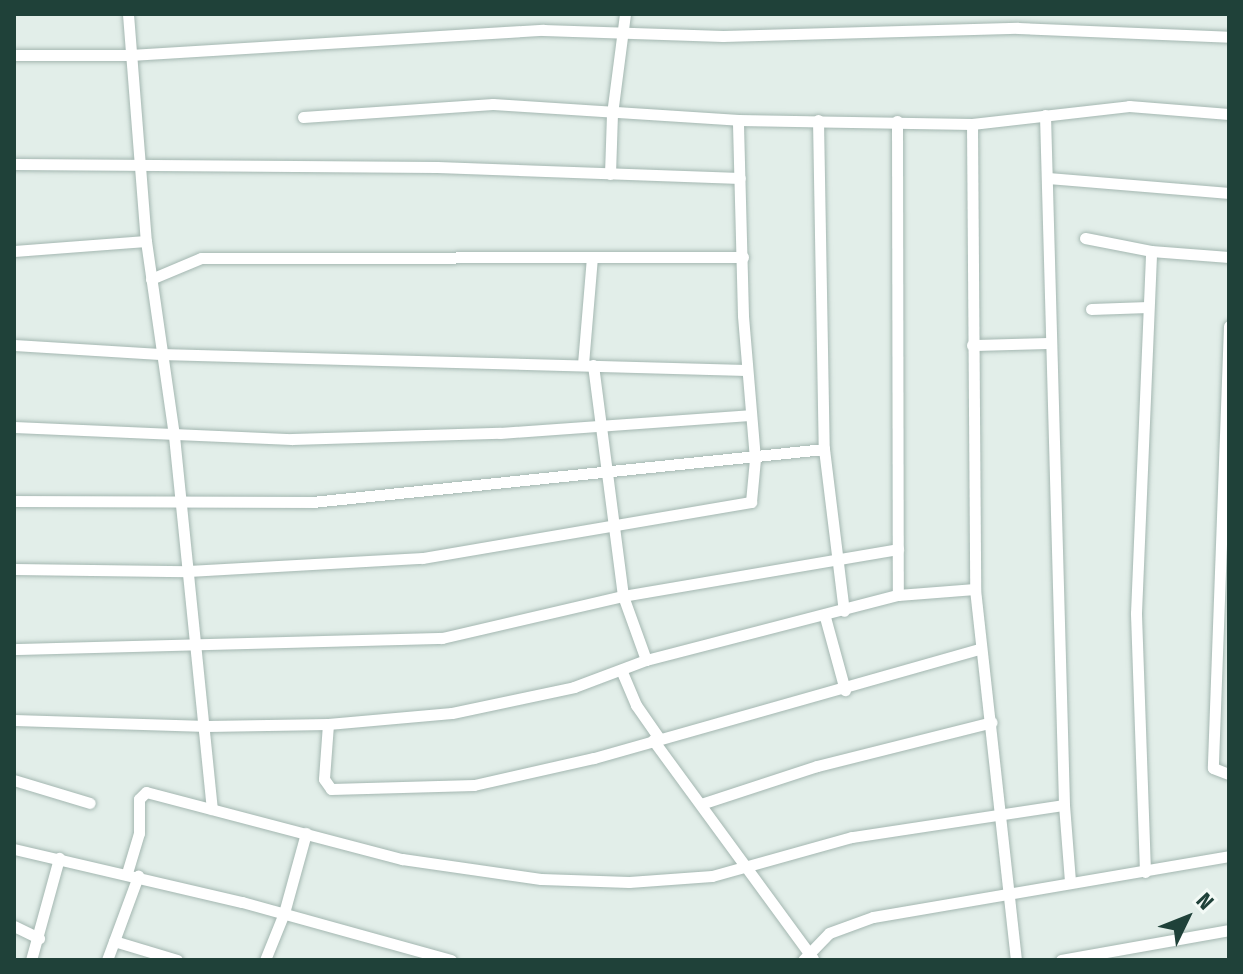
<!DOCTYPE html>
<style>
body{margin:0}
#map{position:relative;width:1243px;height:974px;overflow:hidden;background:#e2eee9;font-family:"Fira Sans Condensed",sans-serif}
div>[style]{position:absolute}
.roads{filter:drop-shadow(0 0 2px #a4b7b1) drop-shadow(0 0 2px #a4b7b1)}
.street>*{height:11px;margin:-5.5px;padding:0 5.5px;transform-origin:5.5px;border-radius:5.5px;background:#fff}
span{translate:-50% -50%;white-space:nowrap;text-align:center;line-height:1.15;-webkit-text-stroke:7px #f3faf6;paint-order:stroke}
.frame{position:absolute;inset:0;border:16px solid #1f4139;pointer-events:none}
.north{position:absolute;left:1147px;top:878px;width:80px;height:80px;-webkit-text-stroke:6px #f3faf6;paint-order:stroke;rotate:47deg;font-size:22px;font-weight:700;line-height:32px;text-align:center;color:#1f4139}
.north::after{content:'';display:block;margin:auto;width:28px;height:36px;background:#1f4139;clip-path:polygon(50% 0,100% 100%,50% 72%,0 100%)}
</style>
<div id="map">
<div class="roads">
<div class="street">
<div style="left:128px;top:14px;width:228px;rotate:85.5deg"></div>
<div style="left:146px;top:241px;width:197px;rotate:81.8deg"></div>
<div style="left:174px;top:436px;width:375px;rotate:84.2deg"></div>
<div style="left:14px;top:55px;width:116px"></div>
<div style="left:130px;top:55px;width:414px;rotate:-3.5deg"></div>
<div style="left:543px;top:30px;width:180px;rotate:1.9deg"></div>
<div style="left:723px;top:36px;width:295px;rotate:-1.6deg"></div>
<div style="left:1018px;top:28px;width:211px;rotate:2.4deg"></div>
<div style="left:1045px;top:115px;width:690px;rotate:88.42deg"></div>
<div style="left:1064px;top:805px;width:77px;rotate:85.5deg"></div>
<div style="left:303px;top:117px;width:190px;rotate:-3.9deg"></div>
<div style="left:493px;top:104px;width:246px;rotate:3.7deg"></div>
<div style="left:738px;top:120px;width:234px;rotate:1deg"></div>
<div style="left:972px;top:124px;width:158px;rotate:-6.5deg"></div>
<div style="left:1129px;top:106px;width:100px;rotate:4.6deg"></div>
<div style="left:818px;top:120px;width:329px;rotate:89deg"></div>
<div style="left:824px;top:449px;width:163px;rotate:83deg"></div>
<div style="left:897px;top:121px;width:474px;rotate:89.9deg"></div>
<div style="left:972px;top:124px;width:465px;rotate:89.6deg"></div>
<div style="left:975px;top:589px;width:373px;rotate:83.7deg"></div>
<div style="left:14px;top:164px;width:423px;rotate:0.4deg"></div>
<div style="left:437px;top:167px;width:303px;rotate:2.1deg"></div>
<div style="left:610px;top:174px;width:60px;rotate:-88.1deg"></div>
<div style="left:612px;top:114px;width:101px;rotate:-82.6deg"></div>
<div style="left:1048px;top:178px;width:182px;rotate:4.7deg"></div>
<div style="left:1085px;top:238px;width:67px;rotate:11.1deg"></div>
<div style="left:1151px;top:251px;width:78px;rotate:4.4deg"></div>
<div style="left:14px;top:251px;width:132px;rotate:-4.3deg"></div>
<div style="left:151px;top:279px;width:54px;rotate:-22.8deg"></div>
<div style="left:201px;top:258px;width:542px;rotate:-0.11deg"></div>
<div style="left:1091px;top:309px;width:57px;rotate:-2deg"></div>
<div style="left:1229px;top:326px;width:442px;rotate:92.1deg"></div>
<div style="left:1213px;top:768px;width:17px;rotate:21deg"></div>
<div style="left:14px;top:345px;width:146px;rotate:3.5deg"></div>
<div style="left:160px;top:354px;width:586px;rotate:1.56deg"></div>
<div style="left:972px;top:345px;width:79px;rotate:-1.5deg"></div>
<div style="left:583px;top:364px;width:107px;rotate:-85.2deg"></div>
<div style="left:593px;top:365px;width:233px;rotate:82.6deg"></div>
<div style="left:623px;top:596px;width:68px;rotate:70.2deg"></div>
<div style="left:14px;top:427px;width:278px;rotate:2.5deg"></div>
<div style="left:292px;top:439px;width:208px;rotate:-1.7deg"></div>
<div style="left:500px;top:433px;width:250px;rotate:-4.1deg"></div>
<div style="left:14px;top:501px;width:298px;rotate:0.2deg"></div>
<div style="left:312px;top:502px;width:515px;rotate:-5.91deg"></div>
<div style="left:14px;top:569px;width:174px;rotate:0.7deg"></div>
<div style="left:188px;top:571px;width:235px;rotate:-3.2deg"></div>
<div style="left:423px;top:558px;width:333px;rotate:-9.7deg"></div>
<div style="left:751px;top:502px;width:43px;rotate:-84.7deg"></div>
<div style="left:755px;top:459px;width:144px;rotate:-94.8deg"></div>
<div style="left:743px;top:315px;width:195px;rotate:-91.5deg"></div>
<div style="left:825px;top:617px;width:76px;rotate:74.7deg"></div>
<div style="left:14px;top:649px;width:428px;rotate:-1.5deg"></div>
<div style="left:442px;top:638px;width:186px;rotate:-13.1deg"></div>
<div style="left:623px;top:596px;width:279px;rotate:-9.7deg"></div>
<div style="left:622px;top:672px;width:36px;rotate:67deg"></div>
<div style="left:636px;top:705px;width:40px;rotate:55.1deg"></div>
<div style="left:14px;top:720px;width:193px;rotate:1.8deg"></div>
<div style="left:207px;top:726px;width:121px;rotate:-0.9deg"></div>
<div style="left:328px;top:724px;width:124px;rotate:-5.1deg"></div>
<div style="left:452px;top:713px;width:125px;rotate:-12deg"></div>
<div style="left:574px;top:687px;width:77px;rotate:-20.6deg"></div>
<div style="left:646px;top:660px;width:260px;rotate:-14.5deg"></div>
<div style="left:898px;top:595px;width:77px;rotate:-4.5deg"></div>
<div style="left:328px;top:724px;width:55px;rotate:94.2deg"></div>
<div style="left:324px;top:779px;width:12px;rotate:55deg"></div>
<div style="left:331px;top:789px;width:143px;rotate:-1.6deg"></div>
<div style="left:474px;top:785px;width:123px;rotate:-12.7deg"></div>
<div style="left:594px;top:758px;width:401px;rotate:-15.8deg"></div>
<div style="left:653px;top:740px;width:271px;rotate:53.8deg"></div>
<div style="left:14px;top:780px;width:79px;rotate:16.8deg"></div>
<div style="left:701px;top:804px;width:122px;rotate:-18.1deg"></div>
<div style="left:817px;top:766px;width:180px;rotate:-14.1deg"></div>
<div style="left:14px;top:849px;width:234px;rotate:13.1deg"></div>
<div style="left:242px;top:902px;width:217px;rotate:15.5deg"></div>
<div style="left:1145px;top:872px;width:259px;rotate:-92deg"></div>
<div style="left:1136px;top:613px;width:362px;rotate:-87.6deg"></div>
<div style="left:127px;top:873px;width:42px;rotate:-73.3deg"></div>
<div style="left:139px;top:833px;width:34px;rotate:-90deg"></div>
<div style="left:139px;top:799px;width:10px;rotate:-45deg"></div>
<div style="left:146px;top:792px;width:265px;rotate:14.7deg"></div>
<div style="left:402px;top:859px;width:140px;rotate:8.2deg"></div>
<div style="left:541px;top:879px;width:88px;rotate:2deg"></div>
<div style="left:629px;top:882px;width:83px;rotate:-4.1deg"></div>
<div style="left:712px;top:876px;width:145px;rotate:-15.6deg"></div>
<div style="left:852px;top:837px;width:214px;rotate:-8.6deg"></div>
<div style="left:14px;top:926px;width:28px;rotate:26deg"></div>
<div style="left:114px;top:941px;width:66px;rotate:16.8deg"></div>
<div style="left:31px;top:960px;width:106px;rotate:-74.6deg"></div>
<div style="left:107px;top:960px;width:90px;rotate:-69.7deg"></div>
<div style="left:265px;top:960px;width:51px;rotate:-68deg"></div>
<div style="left:284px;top:913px;width:83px;rotate:-74.6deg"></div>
<div style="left:803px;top:960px;width:37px;rotate:-46deg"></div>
<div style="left:829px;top:933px;width:47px;rotate:-20deg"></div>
<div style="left:873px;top:917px;width:361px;rotate:-9.7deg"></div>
<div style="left:1061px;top:960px;width:171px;rotate:-10.1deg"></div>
</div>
</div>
<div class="frame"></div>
<div class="north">N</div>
</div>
